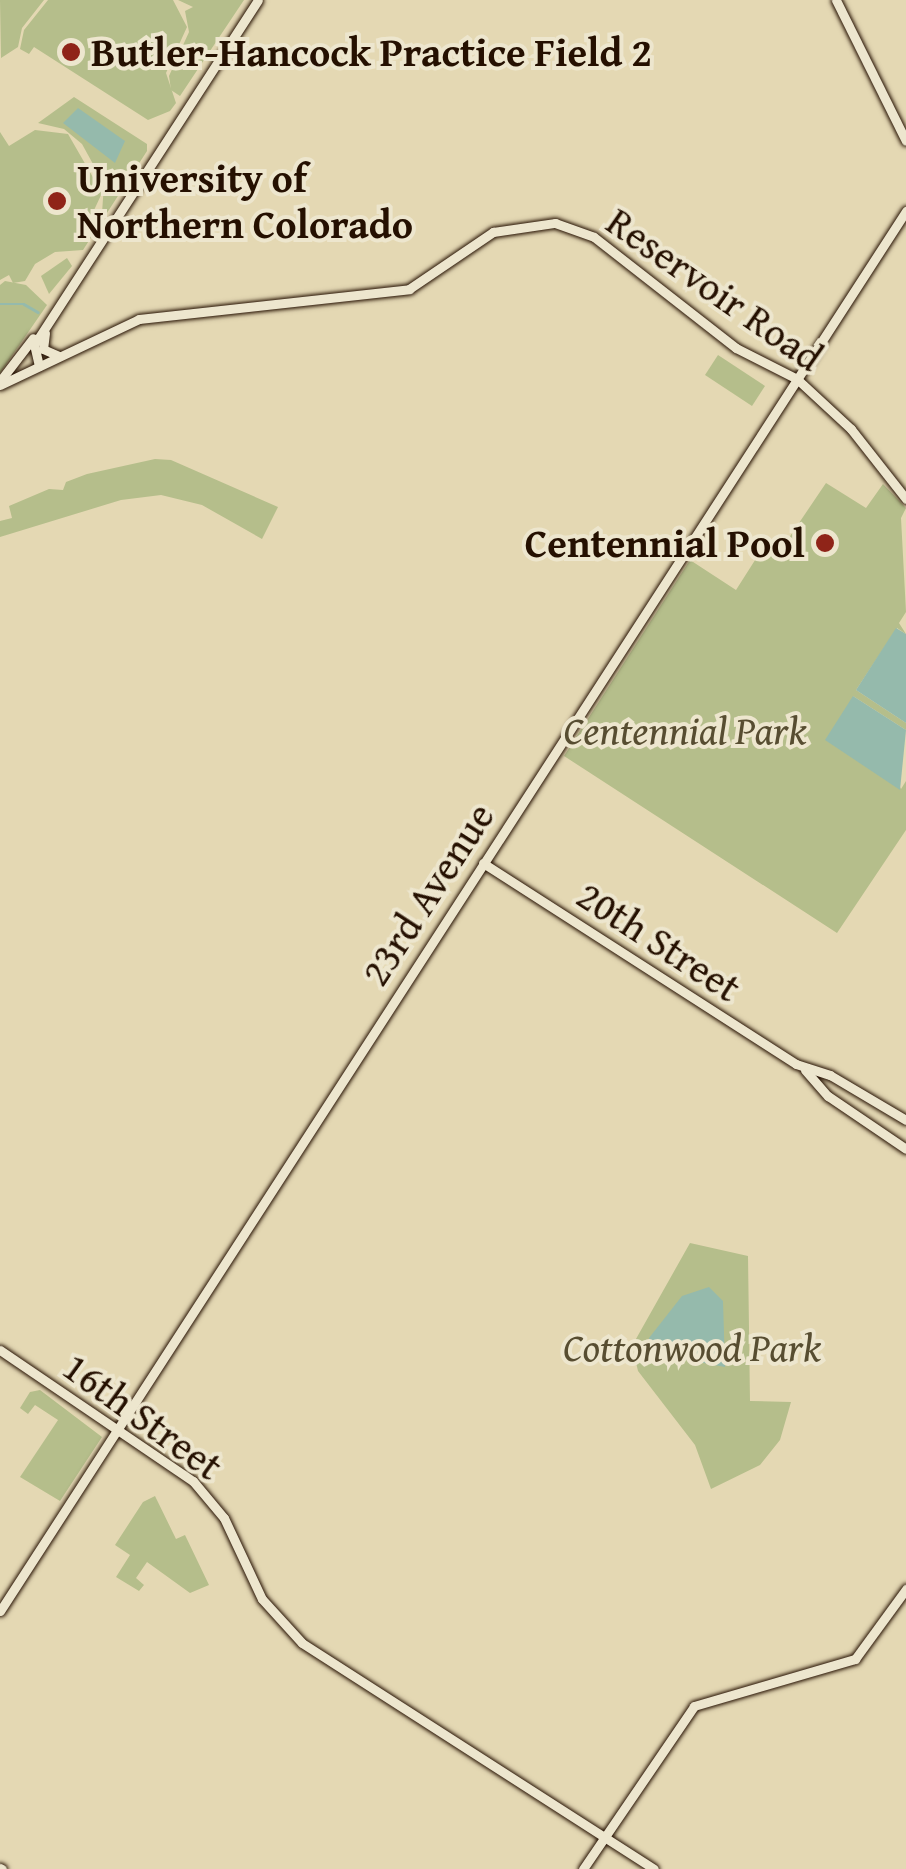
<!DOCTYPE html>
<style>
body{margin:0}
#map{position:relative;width:906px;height:1869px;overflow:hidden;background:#e4d8b3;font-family:"Gentium Book Plus",serif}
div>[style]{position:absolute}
.green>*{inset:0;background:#b5be8b}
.water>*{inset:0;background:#95baac}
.stream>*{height:2.5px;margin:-1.25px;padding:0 1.25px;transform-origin:1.25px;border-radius:1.25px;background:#95baac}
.roads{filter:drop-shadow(0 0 2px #251001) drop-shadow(0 0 2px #251001)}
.secondary>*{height:9px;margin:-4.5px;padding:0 4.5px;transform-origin:4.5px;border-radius:4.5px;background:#ede6ce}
.dots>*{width:28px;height:28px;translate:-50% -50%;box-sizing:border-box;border:5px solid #ede6ce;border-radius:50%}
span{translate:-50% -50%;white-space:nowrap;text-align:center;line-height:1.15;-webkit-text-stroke:8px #ede6ce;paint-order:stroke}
.poi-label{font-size:40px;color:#251001;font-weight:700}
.left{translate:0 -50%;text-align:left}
.right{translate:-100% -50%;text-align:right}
.street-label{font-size:40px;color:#251001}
.park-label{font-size:40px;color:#574d31;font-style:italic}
</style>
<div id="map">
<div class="green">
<div style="clip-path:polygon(0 0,44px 0,22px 28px,18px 47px,1px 58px)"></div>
<div style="clip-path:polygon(48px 0,173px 0,187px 27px,166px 73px,176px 103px,170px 111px,148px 120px,34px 47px,29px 54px,20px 49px,24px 30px)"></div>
<div style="clip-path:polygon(178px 0,244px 0,180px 96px,171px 90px,169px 76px,189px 32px,185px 11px,193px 7px)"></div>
<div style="clip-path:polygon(74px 97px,147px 144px,147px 151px,83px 250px,55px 252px,35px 264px,25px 281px,13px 283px,9px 275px,0 280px,0 132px,9px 146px,35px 130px,68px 134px,102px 193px,82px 236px,102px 213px,104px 184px,82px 144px,64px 129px,38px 123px)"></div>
<div style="clip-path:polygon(67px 258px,72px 266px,49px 294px,41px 276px)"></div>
<div style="clip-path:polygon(5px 281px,26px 285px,47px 305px,0 373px,0 285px)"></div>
<div style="clip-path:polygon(718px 355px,765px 386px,752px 406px,705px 375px)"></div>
<div style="clip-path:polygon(155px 459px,171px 460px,278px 507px,262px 539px,202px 505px,161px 495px,121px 500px,0 537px,0 521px,12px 518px,9px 506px,49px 489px,63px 490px,66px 482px,87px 474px)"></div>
<div style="clip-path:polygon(826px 483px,866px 508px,883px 484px,906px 508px,901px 518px,906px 612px,899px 623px,906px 634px,897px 628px,856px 690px,906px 723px,906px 730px,853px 696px,901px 789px,906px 781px,906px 830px,837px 933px,564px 756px,690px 560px,736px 590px,764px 546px,778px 554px)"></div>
<div style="clip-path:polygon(690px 1243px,748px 1256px,750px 1401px,791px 1402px,780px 1440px,760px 1465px,711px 1489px,695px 1445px,638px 1371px,632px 1346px)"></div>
<div style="clip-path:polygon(40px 1390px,102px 1437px,60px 1501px,20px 1477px,58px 1420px,35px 1405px,28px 1414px,20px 1408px,30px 1392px)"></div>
<div style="clip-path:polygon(155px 1496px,176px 1539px,185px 1535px,209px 1585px,190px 1593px,147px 1562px,136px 1578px,144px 1585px,139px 1591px,116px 1577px,130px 1555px,115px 1545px,143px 1502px)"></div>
</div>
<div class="water">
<div style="clip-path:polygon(78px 108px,125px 141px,115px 163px,63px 123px)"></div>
<div style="clip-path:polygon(896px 628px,906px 634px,906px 723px,856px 690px)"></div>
<div style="clip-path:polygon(853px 696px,906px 730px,900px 790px,825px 740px)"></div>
<div style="clip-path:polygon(709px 1287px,723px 1301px,725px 1367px,651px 1353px,649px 1338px,682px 1296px)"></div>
</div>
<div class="stream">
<div style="left:0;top:304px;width:24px"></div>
<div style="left:24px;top:304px;width:16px;rotate:30deg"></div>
</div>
<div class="roads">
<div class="secondary">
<div style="left:836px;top:0;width:157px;rotate:63.6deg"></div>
<div style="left:45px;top:333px;width:16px;rotate:97deg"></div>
<div style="left:43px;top:349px;width:17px;rotate:24deg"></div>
<div style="left:39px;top:366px;width:22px;rotate:-103deg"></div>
<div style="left:34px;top:345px;width:411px;rotate:-57deg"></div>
<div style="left:0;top:381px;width:54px;rotate:-52.5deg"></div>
<div style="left:0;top:385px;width:154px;rotate:-25.4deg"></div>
<div style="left:139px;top:319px;width:272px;rotate:-6.3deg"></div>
<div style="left:409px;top:289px;width:102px;rotate:-34.2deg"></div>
<div style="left:493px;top:232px;width:63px;rotate:-8.3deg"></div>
<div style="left:555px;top:223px;width:41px;rotate:19.7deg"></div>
<div style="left:594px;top:237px;width:180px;rotate:38deg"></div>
<div style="left:736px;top:348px;width:68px;rotate:26.9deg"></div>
<div style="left:797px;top:379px;width:74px;rotate:42.8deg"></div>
<div style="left:851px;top:429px;width:89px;rotate:51.8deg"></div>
<div style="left:483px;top:863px;width:372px;rotate:32.7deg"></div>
<div style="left:796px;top:1064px;width:36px;rotate:18deg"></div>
<div style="left:830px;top:1075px;width:88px;rotate:30.6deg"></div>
<div style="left:805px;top:1070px;width:35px;rotate:49deg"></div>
<div style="left:828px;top:1096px;width:94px;rotate:34.2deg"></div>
<div style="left:0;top:1350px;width:233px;rotate:34.2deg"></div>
<div style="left:193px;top:1481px;width:48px;rotate:50deg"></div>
<div style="left:224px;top:1518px;width:89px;rotate:64.9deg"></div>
<div style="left:262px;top:1599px;width:59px;rotate:47.7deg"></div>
<div style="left:302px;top:1643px;width:418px;rotate:32.7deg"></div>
<div style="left:0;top:1611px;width:1668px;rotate:-57.09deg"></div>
<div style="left:0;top:1868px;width:2px;rotate:27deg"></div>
<div style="left:583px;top:1869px;width:197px;rotate:-55.7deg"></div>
<div style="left:694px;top:1706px;width:168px;rotate:-16.3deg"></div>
<div style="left:855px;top:1659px;width:87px;rotate:-53.9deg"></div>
</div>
</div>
<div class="dots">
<div style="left:71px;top:52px;background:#8f2418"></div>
<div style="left:57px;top:201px;background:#8f2418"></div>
<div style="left:825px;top:543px;background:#8f2418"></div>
</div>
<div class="poi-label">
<span class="left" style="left:91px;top:52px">Butler-Hancock Practice Field 2</span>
<span class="left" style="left:77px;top:201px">University of<br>Northern Colorado</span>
<span class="right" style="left:805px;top:543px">Centennial Pool</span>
</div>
<div class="street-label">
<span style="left:715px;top:289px;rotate:35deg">Reservoir Road</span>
<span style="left:427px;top:894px;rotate:-57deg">23rd Avenue</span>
<span style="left:659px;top:941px;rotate:33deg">20th Street</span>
<span style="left:143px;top:1416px;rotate:36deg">16th Street</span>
</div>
<div class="park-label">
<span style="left:685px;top:730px">Centennial Park</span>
<span style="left:692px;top:1347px">Cottonwood Park</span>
</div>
</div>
